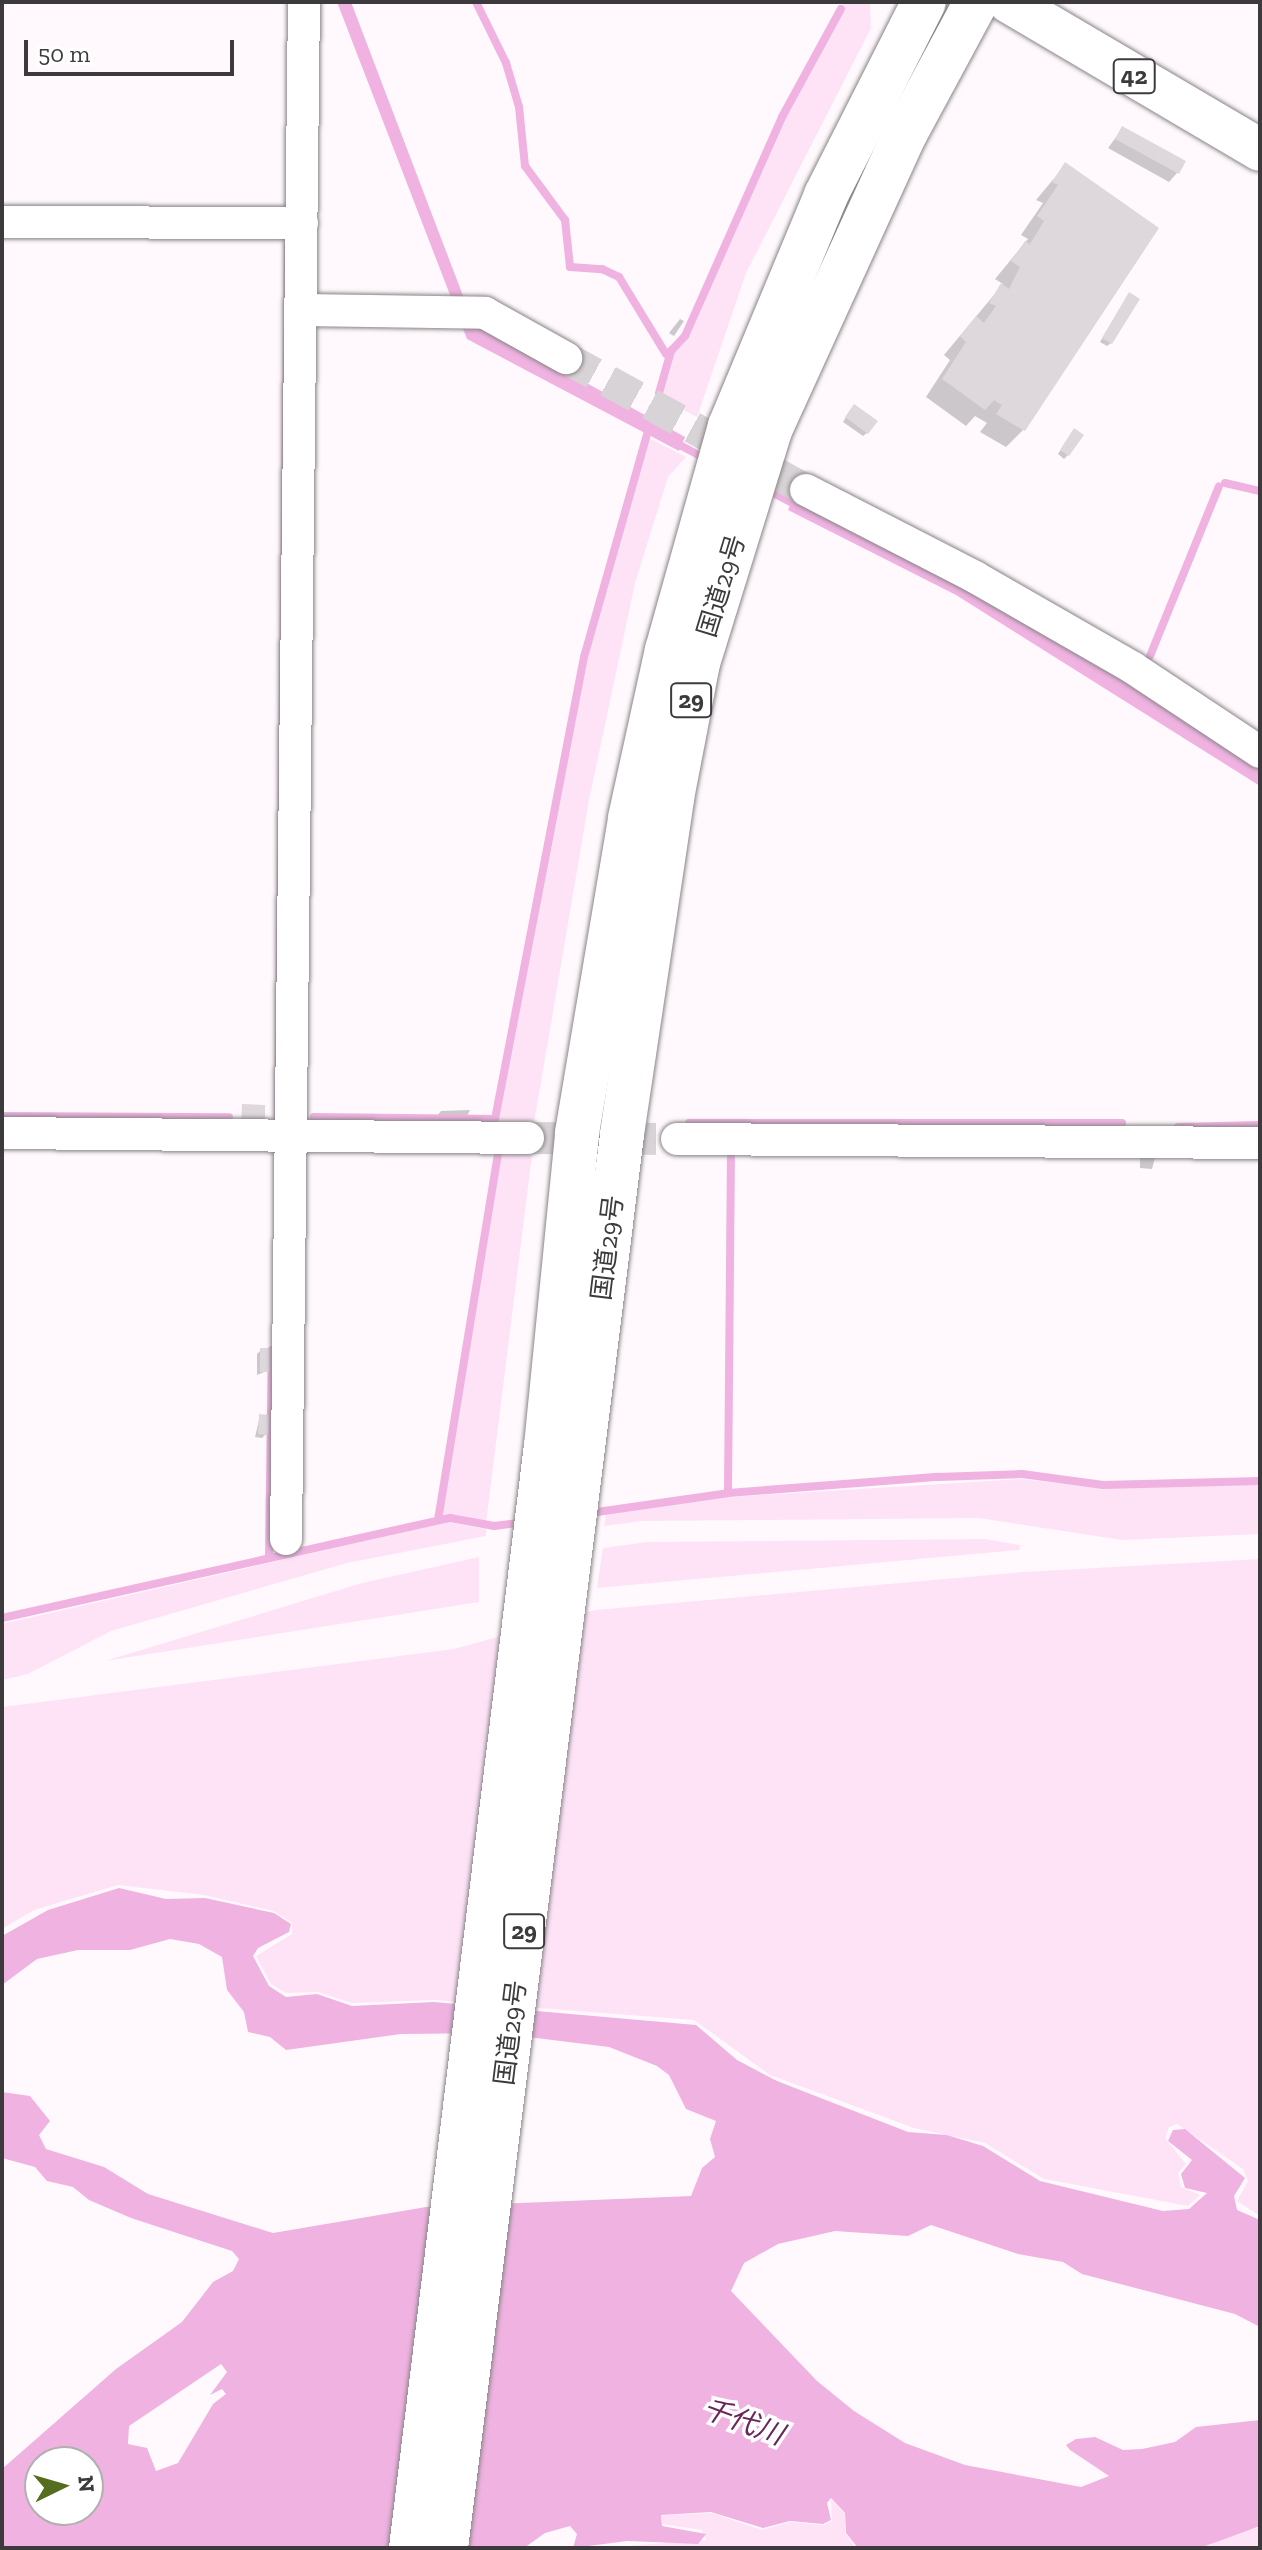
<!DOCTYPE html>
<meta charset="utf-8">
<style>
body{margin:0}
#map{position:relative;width:1262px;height:2550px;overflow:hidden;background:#fff9fd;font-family:"Zilla Slab","Noto Sans JP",serif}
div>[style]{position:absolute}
.green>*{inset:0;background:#fee3f7}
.water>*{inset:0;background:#efb2e1}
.shadow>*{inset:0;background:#0003}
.stream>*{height:8px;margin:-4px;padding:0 4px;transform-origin:4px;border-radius:4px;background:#efb2e1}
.building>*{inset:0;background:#ded8dc}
.minor-tunnel>*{height:32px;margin-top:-16px;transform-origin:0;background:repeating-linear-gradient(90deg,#d8d3d6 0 32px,transparent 0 48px)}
.roads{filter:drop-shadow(0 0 2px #898488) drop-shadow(0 0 2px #898488)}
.minor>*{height:32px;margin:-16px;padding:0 16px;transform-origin:16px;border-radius:16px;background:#fff}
.major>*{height:42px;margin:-21px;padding:0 21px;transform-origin:21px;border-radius:21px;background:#fff}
.highway>*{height:44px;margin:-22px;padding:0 22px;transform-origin:22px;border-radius:22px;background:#fff}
span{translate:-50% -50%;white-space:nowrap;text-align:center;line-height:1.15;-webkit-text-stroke:7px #fff;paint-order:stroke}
.shield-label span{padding:2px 6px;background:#fff;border:2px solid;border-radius:6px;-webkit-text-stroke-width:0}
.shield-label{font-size:24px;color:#3c3a3c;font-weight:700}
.street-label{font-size:26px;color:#3c3a3c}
.water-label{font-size:28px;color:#6a255e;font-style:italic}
.frame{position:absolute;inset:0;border:4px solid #3c3a3c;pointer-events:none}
.north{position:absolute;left:24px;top:2446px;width:80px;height:80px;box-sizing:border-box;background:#fff;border:2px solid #b1b0b1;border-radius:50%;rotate:85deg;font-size:22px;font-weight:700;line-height:32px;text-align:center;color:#3c3a3c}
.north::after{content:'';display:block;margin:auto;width:28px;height:36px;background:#556d1e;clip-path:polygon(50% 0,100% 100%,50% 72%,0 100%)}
.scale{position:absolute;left:24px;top:40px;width:210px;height:36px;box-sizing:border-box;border:4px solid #3c3a3c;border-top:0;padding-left:10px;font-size:24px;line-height:28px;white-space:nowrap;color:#3c3a3c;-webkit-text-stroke:6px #fff;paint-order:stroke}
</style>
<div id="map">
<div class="green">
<div style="clip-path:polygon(844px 2px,870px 2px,871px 28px,746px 273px,697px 417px,659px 397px,672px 353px,686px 337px,783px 120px)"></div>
<div style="clip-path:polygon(649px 438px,686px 457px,668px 477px,635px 583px,589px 800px,534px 1123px,497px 1123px,587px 657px)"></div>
<div style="clip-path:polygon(502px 1147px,533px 1147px,486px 1523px,442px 1517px)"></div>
<div style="clip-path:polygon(1021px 1479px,1103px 1488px,1260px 1484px,1260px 1534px,1122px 1540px,978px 1518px,642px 1521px,604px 1526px,606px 1514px,729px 1497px)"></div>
<div style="clip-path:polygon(448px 1522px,486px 1529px,486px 1536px,347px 1563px,111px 1631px,28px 1674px,2px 1680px,2px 1624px)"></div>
<div style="clip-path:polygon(985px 1539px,1020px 1545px,1019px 1550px,597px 1588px,603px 1548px,647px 1542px)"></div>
<div style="clip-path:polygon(479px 1557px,479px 1602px,105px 1661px,362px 1583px)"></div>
<div style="clip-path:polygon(1260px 1559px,1260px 2216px,1237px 2201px,1248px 2181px,1243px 2169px,1177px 2124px,1169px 2127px,1165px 2138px,1186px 2164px,1178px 2173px,1181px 2187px,1200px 2195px,1188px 2206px,1044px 2179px,985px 2143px,914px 2128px,770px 2075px,694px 2020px,434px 2000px,352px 2003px,318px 1992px,286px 1993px,271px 1984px,256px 1956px,292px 1934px,292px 1923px,274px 1911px,204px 1895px,118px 1885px,34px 1910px,2px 1929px,2px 1707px,454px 1649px,595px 1610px,1023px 1572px)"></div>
<div style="clip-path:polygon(831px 2499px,845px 2514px,845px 2533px,856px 2548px,600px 2548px,706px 2540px,702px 2530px,662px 2524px,662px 2516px,669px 2515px,712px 2513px,762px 2530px,790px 2522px,824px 2525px,832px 2521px)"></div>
<div style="clip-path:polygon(1260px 2527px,1260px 2548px,1204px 2548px,1228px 2536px)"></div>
</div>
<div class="water">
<div style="clip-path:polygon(337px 2px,351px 2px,465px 301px,479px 324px,685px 437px,679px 451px,467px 339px)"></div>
<div style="clip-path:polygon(289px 243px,280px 1124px,274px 1123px,284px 244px)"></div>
<div style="clip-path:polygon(795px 494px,959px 575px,1260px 764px,1260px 786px,956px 595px,788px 510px)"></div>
<div style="clip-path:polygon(evenodd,119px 1888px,166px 1899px,205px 1898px,274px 1913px,291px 1924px,289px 1932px,258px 1948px,253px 1956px,269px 1986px,286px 1997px,317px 1994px,352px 2006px,434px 2002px,696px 2025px,737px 2060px,777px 2081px,908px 2132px,947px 2135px,983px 2146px,1040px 2181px,1163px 2211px,1189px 2209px,1207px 2193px,1185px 2188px,1181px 2174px,1192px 2160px,1168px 2141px,1173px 2130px,1185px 2129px,1245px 2178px,1234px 2196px,1237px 2210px,1260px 2220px,1260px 2327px,1235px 2314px,1082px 2274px,1063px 2262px,1018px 2254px,931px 2225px,908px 2236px,835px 2231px,778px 2244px,744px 2263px,731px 2291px,817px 2381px,854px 2411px,905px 2443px,965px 2465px,1081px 2487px,1109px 2476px,1070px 2450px,1066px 2445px,1076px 2439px,1095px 2437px,1123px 2450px,1142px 2449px,1175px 2442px,1196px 2427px,1260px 2420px,1260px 2526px,1200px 2548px,858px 2548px,846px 2533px,845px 2513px,831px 2498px,827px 2503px,831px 2520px,823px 2524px,790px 2521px,763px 2528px,711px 2512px,661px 2515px,662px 2526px,706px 2534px,698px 2544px,627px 2541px,573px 2548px,577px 2534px,570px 2526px,545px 2533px,524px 2548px,2px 2548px,2px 2469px,116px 2369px,182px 2322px,213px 2282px,233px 2271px,239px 2259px,232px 2251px,131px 2218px,89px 2200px,73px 2187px,47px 2181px,35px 2167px,2px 2158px,2px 2092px,30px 2096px,50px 2121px,39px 2135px,46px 2149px,104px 2167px,148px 2194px,273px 2233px,426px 2207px,691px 2196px,702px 2168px,715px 2157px,710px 2139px,716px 2121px,686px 2109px,669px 2075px,657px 2066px,609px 2047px,495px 2033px,401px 2034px,286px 2050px,270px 2037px,248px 2032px,244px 2012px,227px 1990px,222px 1957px,199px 1944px,170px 1939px,130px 1950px,78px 1950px,37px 1959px,2px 1985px,2px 1936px,48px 1910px,119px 1888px,221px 2364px,227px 2372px,210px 2395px,222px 2389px,226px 2394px,213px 2404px,178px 2463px,156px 2471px,147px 2448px,128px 2444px,129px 2426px,221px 2364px,119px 1888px,40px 2462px,88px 2462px,88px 2510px,40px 2510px,40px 2462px)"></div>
</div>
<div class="shadow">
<div style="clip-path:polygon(1122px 129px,1183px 162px,1177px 173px,1169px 182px,1108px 148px)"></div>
<div style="clip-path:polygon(1066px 164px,1023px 430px,1006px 447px,980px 432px,987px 423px,975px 416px,966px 426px,926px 397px,950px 360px,944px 355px,1003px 284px,995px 279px,1028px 239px,1021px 235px,1043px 203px,1036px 200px)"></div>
<div style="clip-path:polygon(1129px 294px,1111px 343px,1107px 346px,1100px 342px)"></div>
<div style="clip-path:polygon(680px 319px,684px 321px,674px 336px,669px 333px)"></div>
<div style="clip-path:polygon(850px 410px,867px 433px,863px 436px,843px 422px)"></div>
<div style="clip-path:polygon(1071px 434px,1068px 455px,1064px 459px,1058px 454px)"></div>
<div style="clip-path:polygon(470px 1110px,467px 1116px,437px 1116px,441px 1111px)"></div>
<div style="clip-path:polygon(1156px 1154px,1152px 1169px,1140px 1168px,1140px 1158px)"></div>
<div style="clip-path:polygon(261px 1350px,267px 1371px,257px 1375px,257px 1354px)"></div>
<div style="clip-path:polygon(260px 1416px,266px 1434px,262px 1438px,255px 1437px)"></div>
</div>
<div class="stream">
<div style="left:476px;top:2px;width:68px;rotate:63.8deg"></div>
<div style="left:506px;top:63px;width:46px;rotate:73.5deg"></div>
<div style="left:519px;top:107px;width:59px;rotate:84.2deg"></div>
<div style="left:525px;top:166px;width:67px;rotate:53.5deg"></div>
<div style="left:565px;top:220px;width:47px;rotate:83.9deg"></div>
<div style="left:570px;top:267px;width:32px;rotate:4deg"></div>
<div style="left:602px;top:269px;width:19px;rotate:25deg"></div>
<div style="left:619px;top:277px;width:90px;rotate:58.6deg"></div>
<div style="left:659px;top:393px;width:44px;rotate:-74.1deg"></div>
<div style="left:671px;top:351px;width:21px;rotate:-47deg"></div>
<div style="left:685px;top:336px;width:240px;rotate:-66.1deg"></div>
<div style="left:782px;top:117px;width:123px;rotate:-61.4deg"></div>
<div style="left:674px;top:442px;width:38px;rotate:28deg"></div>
<div style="left:1225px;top:483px;width:36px;rotate:13deg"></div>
<div style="left:766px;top:489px;width:38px;rotate:28deg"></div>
<div style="left:1150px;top:656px;width:183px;rotate:-67.9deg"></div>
<div style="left:2px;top:1116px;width:227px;rotate:0.3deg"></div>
<div style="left:314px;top:1117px;width:181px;rotate:0.6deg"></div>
<div style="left:495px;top:1119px;width:470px;rotate:-79.1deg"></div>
<div style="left:584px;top:657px;width:238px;rotate:-74.2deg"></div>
<div style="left:689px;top:1123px;width:433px"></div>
<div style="left:1178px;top:1127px;width:82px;rotate:-1.4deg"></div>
<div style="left:728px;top:1493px;width:339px;rotate:-89.5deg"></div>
<div style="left:590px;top:1513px;width:139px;rotate:-8.2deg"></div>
<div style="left:728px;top:1493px;width:211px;rotate:-4.4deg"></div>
<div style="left:938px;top:1477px;width:84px;rotate:-2deg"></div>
<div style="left:1022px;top:1474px;width:82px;rotate:7.7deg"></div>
<div style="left:1103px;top:1485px;width:157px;rotate:-1.5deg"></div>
<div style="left:438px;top:1520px;width:377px;rotate:-80.7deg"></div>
<div style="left:269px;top:1556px;width:206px;rotate:-89.2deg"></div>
<div style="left:2px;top:1618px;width:459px;rotate:-12.6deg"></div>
<div style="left:450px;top:1518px;width:45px;rotate:10.3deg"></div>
<div style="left:494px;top:1526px;width:31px;rotate:-7deg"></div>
</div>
<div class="building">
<div style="clip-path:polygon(1122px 126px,1186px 161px,1179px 174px,1115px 139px)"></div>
<div style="clip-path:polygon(1065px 162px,1159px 228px,1025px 431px,996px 414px,1002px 405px,994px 400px,985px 410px,942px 379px,966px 342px,960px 336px,976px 316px,984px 323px,996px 306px,989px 303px,1001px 283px,1009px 289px,1020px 267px,1011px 261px,1025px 241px,1030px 244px,1044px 221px,1037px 216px,1058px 185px,1052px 182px)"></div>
<div style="clip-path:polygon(1129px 292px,1140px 299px,1112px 344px,1102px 338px)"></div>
<div style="clip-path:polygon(854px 404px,878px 421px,868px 434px,845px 417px)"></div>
<div style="clip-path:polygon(1074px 428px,1084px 435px,1069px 456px,1060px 450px)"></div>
<div style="clip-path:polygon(242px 1104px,265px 1105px,265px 1124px,241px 1124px)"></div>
<div style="clip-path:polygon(260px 1348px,269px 1348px,269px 1372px,260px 1372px)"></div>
<div style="clip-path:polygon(259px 1414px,269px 1415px,268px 1435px,258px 1434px)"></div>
</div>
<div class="minor-tunnel">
<div style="left:566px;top:358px;width:274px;rotate:28.8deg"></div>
<div style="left:528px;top:1138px;width:149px;rotate:0.4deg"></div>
</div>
<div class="roads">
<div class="minor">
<div style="left:2px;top:222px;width:300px;rotate:0.2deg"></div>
<div style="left:303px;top:310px;width:182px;rotate:0.9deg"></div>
<div style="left:485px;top:313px;width:93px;rotate:29.1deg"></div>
<div style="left:806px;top:490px;width:190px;rotate:27.2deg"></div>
<div style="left:975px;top:577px;width:182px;rotate:29.9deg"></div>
<div style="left:1133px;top:668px;width:152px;rotate:33.5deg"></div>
<div style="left:2px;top:1133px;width:526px;rotate:0.54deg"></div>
<div style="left:677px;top:1139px;width:583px;rotate:0.39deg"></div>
<div style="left:286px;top:1539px;width:1537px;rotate:-89.33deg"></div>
</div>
<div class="major">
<div style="left:1009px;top:2px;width:291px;rotate:30.5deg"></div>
</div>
<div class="highway">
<div style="left:411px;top:2548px;width:1110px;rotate:-83.02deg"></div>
<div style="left:546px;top:1446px;width:315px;rotate:-84.3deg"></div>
<div style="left:577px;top:1133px;width:319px;rotate:-80.4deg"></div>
<div style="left:630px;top:818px;width:172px;rotate:-77.6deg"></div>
<div style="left:667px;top:650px;width:233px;rotate:-74.3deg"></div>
<div style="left:730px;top:426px;width:250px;rotate:-67.4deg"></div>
<div style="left:826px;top:195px;width:216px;rotate:-63.1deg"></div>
<div style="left:446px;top:2548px;width:1425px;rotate:-82.9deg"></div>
<div style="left:622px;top:1134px;width:340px;rotate:-81.5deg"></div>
<div style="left:672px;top:798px;width:137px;rotate:-79.1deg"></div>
<div style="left:698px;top:663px;width:244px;rotate:-72.8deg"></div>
<div style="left:770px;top:430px;width:325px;rotate:-65.5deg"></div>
<div style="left:905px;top:134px;width:150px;rotate:-61.7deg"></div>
</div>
</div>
<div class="shield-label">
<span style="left:1134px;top:76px">42</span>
<span style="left:691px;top:700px">29</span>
<span style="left:524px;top:1931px">29</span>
</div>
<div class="street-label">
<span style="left:722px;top:586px;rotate:-73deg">国道29号</span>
<span style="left:608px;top:1248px;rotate:-83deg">国道29号</span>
<span style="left:511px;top:2033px;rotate:-83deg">国道29号</span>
</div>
<div class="water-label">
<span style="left:743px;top:2422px;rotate:20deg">千代川</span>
</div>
<div class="frame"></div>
<div class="north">N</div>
<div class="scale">50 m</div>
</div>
